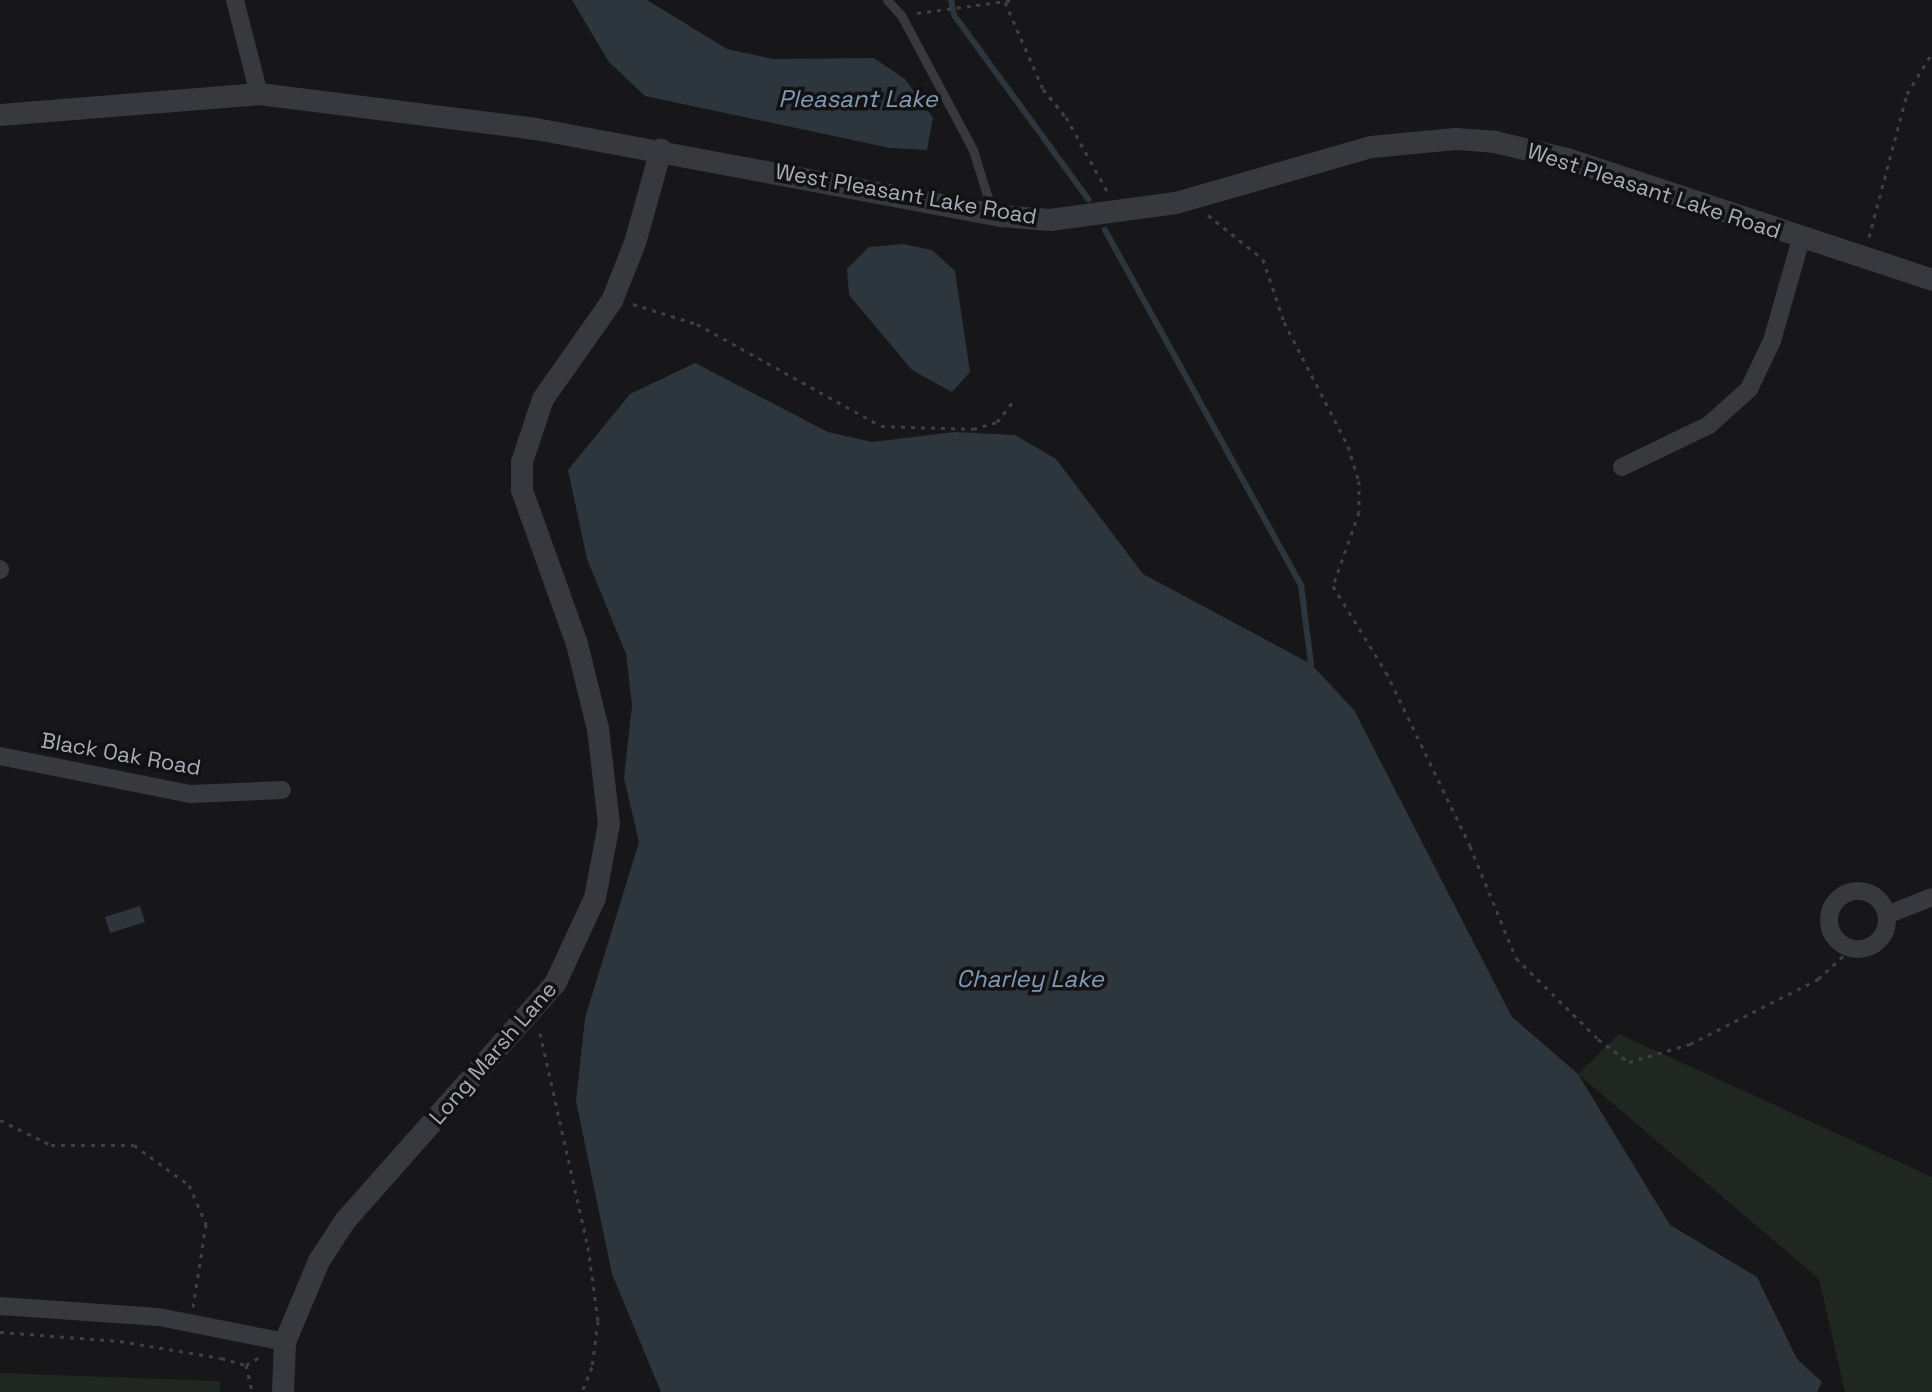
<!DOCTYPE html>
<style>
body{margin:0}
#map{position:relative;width:1932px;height:1392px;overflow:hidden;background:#171719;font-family:"Space Grotesk",sans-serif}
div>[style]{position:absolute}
.green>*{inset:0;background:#1f2720}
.water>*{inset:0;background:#2d353d}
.stream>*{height:6px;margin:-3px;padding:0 3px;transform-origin:3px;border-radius:3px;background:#2d353d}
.path>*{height:3px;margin-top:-1.5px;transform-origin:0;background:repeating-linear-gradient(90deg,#3e4045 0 4px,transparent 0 10px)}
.service>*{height:9px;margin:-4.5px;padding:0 4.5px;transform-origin:4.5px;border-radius:4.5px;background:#38393e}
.minor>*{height:18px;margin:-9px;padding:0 9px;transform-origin:9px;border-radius:9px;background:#38393e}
.minor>.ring{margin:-9px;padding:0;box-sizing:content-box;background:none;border:18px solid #38393e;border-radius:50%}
.tertiary>*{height:22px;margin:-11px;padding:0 11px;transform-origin:11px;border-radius:11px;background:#38393e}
span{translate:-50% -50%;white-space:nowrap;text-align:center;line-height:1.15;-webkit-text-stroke:7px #121214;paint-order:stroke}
.street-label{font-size:22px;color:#a9adb9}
.water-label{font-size:24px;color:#8199b3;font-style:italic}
</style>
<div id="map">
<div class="green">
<div style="clip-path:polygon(1619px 1034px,1932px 1177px,1932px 1392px,1845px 1392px,1819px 1279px,1578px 1074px)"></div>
<div style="clip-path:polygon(0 1373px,220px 1381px,220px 1392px,0 1392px)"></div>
</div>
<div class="water">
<div style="clip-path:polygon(572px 0,647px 0,727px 49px,773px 59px,874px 58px,905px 79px,933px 118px,927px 150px,890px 148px,645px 96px,609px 62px)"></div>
<div style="clip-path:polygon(903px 244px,932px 250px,955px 271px,970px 372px,952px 392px,912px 370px,849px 295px,847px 269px,869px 247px)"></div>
<div style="clip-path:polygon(695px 363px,828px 432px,872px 442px,955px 432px,1015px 435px,1056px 459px,1143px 574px,1311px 664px,1354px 710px,1512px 1017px,1578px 1074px,1670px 1225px,1757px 1277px,1797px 1359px,1822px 1382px,1817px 1392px,661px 1392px,612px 1274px,576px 1101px,585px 1018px,639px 842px,624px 778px,632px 705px,626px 654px,587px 559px,568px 470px,630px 394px)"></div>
<div style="clip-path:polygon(140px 906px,145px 922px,110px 933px,105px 917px)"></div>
</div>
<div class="stream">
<div style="left:951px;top:0;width:15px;rotate:79deg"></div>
<div style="left:954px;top:15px;width:228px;rotate:53.9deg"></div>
<div style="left:1105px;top:230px;width:406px;rotate:61.1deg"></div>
<div style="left:1301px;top:585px;width:80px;rotate:82.8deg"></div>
</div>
<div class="path">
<div style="left:1005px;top:2px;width:95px;rotate:66.4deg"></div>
<div style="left:1043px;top:89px;width:36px;rotate:51deg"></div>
<div style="left:1066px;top:117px;width:85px;rotate:61deg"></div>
<div style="left:917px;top:13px;width:98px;rotate:-7.6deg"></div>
<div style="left:1208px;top:215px;width:70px;rotate:38.7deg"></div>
<div style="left:1263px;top:259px;width:66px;rotate:71.6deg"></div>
<div style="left:1284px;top:322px;width:140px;rotate:62.7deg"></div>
<div style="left:1348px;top:446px;width:37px;rotate:73deg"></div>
<div style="left:1359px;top:481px;width:31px;rotate:90deg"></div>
<div style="left:1359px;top:512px;width:78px;rotate:109.4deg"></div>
<div style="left:1333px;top:586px;width:101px;rotate:58.4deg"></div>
<div style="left:1386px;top:672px;width:193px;rotate:64.2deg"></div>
<div style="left:1470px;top:846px;width:121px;rotate:67.7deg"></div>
<div style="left:1516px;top:958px;width:115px;rotate:44.6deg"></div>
<div style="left:1598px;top:1039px;width:39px;rotate:37deg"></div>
<div style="left:1629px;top:1062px;width:64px;rotate:-16.4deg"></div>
<div style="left:1690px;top:1044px;width:144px;rotate:-26.9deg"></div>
<div style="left:1818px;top:979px;width:45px;rotate:-42.3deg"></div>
<div style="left:1869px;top:237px;width:148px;rotate:-75.1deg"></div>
<div style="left:1907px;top:94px;width:48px;rotate:-58.6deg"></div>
<div style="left:633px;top:304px;width:67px;rotate:17.4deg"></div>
<div style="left:697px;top:324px;width:210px;rotate:29deg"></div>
<div style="left:881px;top:426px;width:92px;rotate:1.9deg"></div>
<div style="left:973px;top:429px;width:25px;rotate:-16deg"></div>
<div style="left:997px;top:422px;width:29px;rotate:-52deg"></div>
<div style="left:540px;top:1033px;width:219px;rotate:77.4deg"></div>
<div style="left:588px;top:1247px;width:75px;rotate:82.3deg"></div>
<div style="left:598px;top:1321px;width:46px;rotate:97.4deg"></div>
<div style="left:592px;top:1367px;width:27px;rotate:112deg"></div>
<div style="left:0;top:1120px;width:57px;rotate:26.1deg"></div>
<div style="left:51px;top:1145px;width:83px"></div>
<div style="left:134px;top:1145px;width:68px;rotate:36deg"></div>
<div style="left:189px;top:1185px;width:43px;rotate:66.4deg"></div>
<div style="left:206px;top:1224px;width:84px;rotate:98.9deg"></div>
<div style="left:0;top:1332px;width:120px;rotate:4.3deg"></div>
<div style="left:120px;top:1341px;width:102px;rotate:9.6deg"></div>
<div style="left:221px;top:1358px;width:26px;rotate:16deg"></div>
<div style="left:246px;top:1365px;width:28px;rotate:77deg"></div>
<div style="left:246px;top:1365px;width:16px;rotate:-30deg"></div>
</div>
<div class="service">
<div style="left:887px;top:0;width:21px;rotate:47deg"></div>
<div style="left:901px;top:15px;width:153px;rotate:61.9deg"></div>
<div style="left:973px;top:150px;width:64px;rotate:72.7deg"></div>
</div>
<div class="minor">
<div style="left:235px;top:0;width:97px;rotate:75.7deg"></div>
<div style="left:1622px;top:467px;width:97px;rotate:-25.8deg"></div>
<div style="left:1709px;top:425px;width:54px;rotate:-42deg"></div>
<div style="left:1749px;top:389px;width:53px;rotate:-64.4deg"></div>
<div style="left:1772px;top:341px;width:106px;rotate:-74.1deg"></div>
<div style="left:0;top:569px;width:1px;rotate:90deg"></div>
<div style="left:0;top:756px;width:195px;rotate:11.3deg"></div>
<div style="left:191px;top:794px;width:91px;rotate:-2.5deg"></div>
<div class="ring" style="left:1829px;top:891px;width:40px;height:40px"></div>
<div style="left:1887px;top:915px;width:48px;rotate:-21.8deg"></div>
<div style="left:0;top:1306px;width:159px;rotate:4deg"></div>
<div style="left:159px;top:1317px;width:128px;rotate:11.2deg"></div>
</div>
<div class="tertiary">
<div style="left:0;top:115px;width:260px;rotate:-4.6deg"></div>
<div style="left:259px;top:94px;width:279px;rotate:7.2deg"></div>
<div style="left:536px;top:129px;width:474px;rotate:10.6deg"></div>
<div style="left:1002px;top:216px;width:48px;rotate:4.8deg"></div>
<div style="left:1050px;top:220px;width:127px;rotate:-7.7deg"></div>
<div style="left:1176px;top:203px;width:203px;rotate:-16deg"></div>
<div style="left:1371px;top:147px;width:85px;rotate:-5.4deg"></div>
<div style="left:1456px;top:139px;width:39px;rotate:4deg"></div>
<div style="left:1495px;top:142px;width:74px;rotate:13.3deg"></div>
<div style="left:1567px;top:159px;width:385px;rotate:18.3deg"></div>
<div style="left:283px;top:1392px;width:50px;rotate:-87.7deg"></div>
<div style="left:285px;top:1342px;width:88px;rotate:-67.2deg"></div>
<div style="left:319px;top:1261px;width:48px;rotate:-57deg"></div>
<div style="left:345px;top:1221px;width:317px;rotate:-48.5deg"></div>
<div style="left:555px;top:984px;width:95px;rotate:-65.1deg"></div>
<div style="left:595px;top:898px;width:75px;rotate:-79.3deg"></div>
<div style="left:609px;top:824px;width:96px;rotate:-96.6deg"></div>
<div style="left:598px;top:729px;width:88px;rotate:-103.9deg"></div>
<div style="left:577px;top:644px;width:164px;rotate:-109.7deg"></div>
<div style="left:522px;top:490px;width:28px;rotate:-90deg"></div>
<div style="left:522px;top:462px;width:66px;rotate:-71.6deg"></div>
<div style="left:543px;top:399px;width:120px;rotate:-54.9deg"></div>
<div style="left:612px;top:301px;width:62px;rotate:-68.4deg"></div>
<div style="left:635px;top:243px;width:97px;rotate:-74.4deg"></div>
</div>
<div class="street-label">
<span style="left:1654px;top:191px;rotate:18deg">West Pleasant Lake Road</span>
<span style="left:906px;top:194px;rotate:10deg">West Pleasant Lake Road</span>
<span style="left:121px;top:754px;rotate:10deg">Black Oak Road</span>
<span style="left:493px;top:1053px;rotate:-49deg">Long Marsh Lane</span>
</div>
<div class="water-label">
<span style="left:858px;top:99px">Pleasant Lake</span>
<span style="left:1030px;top:979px">Charley Lake</span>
</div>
</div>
